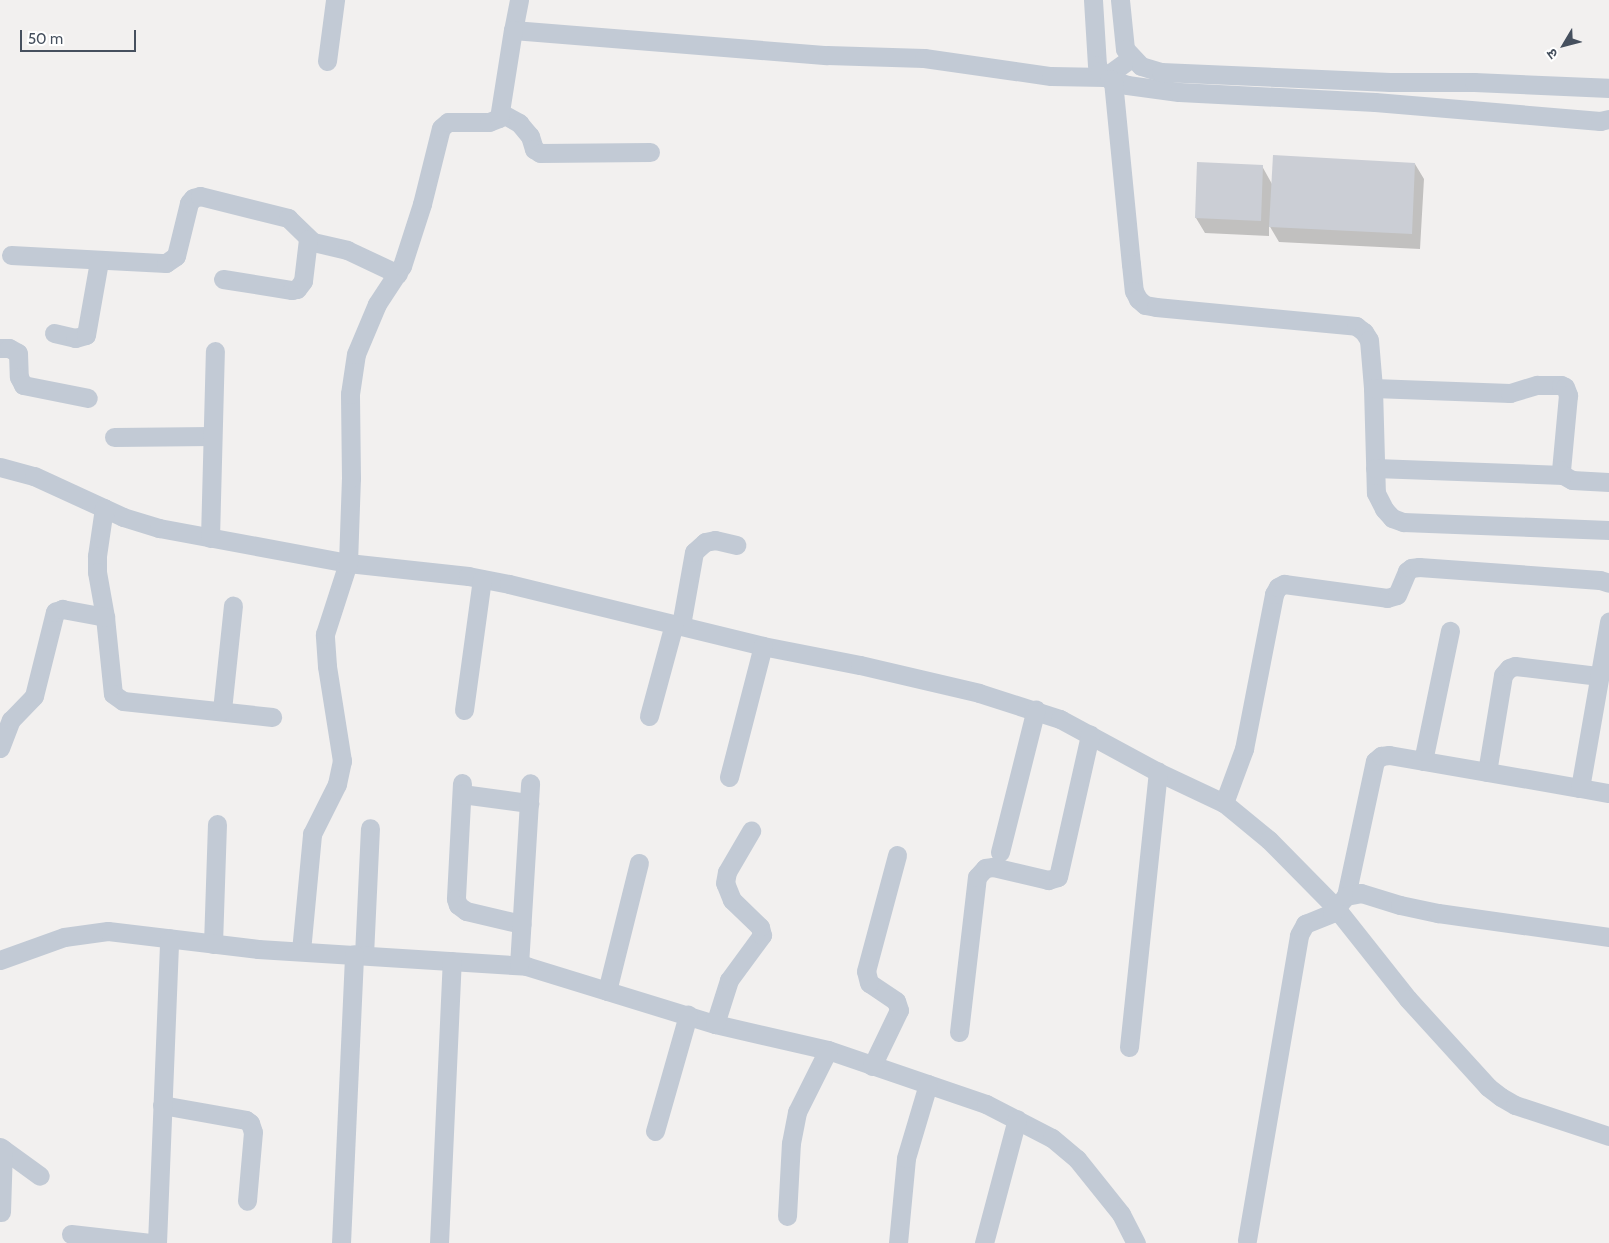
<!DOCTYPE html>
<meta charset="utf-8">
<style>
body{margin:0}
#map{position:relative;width:1609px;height:1243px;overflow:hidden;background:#f2f0ef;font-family:Cabin,"Noto Sans Devanagari",sans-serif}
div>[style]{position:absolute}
.shadow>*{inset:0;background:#0003}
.building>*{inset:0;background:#cbced5}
.minor>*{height:19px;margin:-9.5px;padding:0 9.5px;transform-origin:9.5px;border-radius:9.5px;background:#c2cad5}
span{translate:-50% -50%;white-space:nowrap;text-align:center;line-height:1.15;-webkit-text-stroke:4.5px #fff;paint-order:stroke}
.north{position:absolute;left:1539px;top:20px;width:50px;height:50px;-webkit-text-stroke:4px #fff;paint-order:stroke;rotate:233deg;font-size:14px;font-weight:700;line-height:20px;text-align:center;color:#46505e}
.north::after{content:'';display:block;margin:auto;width:18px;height:22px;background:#46505e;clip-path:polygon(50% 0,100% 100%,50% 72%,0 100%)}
.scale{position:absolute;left:20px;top:30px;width:116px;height:22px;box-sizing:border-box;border:2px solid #46505e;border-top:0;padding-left:6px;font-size:15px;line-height:18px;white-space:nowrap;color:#46505e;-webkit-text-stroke:4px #fff;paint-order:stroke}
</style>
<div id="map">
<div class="shadow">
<div style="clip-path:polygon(1415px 164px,1424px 179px,1420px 249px,1279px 242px,1269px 225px,1269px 236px,1205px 233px,1196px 218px,1262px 166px,1272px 184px)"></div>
</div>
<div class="building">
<div style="clip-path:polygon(1273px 155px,1415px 163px,1412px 234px,1269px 227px)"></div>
<div style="clip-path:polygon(1197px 162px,1263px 165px,1261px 221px,1195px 218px)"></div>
</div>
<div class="minor">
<div style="left:519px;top:0;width:31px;rotate:101deg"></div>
<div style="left:513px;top:30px;width:315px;rotate:4.6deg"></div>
<div style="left:827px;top:55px;width:97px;rotate:1.8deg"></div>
<div style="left:924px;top:58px;width:128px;rotate:8.1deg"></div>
<div style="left:1051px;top:76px;width:54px;rotate:1.1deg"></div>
<div style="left:1105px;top:77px;width:32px;rotate:-36deg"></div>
<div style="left:1093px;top:0;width:65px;rotate:86.5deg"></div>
<div style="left:1097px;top:65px;width:7px;rotate:63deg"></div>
<div style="left:1100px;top:71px;width:12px;rotate:42deg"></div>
<div style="left:1109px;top:79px;width:19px;rotate:18deg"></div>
<div style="left:1127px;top:85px;width:52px;rotate:7.7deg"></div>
<div style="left:1179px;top:92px;width:196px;rotate:2.9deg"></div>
<div style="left:1375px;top:102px;width:226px;rotate:4.8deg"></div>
<div style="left:1600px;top:121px;width:9px;rotate:-13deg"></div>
<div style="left:1120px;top:0;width:49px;rotate:84.2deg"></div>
<div style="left:1125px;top:49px;width:23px;rotate:47deg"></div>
<div style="left:1141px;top:66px;width:21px;rotate:17deg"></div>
<div style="left:1161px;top:72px;width:229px;rotate:2.5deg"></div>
<div style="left:1390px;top:82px;width:84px"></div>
<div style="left:1474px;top:82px;width:135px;rotate:2.5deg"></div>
<div style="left:327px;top:61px;width:62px;rotate:-82.5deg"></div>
<div style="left:1113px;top:81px;width:184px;rotate:84.4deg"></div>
<div style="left:1131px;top:264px;width:27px;rotate:84deg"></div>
<div style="left:1134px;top:291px;width:9px;rotate:63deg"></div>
<div style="left:1138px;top:299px;width:9px;rotate:41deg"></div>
<div style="left:1145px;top:305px;width:11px;rotate:10deg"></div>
<div style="left:1156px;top:307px;width:201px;rotate:5.4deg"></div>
<div style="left:1356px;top:326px;width:10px;rotate:37deg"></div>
<div style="left:1364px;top:332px;width:9px;rotate:58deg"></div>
<div style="left:1369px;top:340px;width:48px;rotate:85.2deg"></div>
<div style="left:1373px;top:388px;width:105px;rotate:88.4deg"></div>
<div style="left:1376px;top:493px;width:18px;rotate:63deg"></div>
<div style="left:1384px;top:509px;width:12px;rotate:48deg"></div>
<div style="left:1392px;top:518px;width:12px;rotate:20deg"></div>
<div style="left:1403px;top:522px;width:206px;rotate:2.2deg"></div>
<div style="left:501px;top:113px;width:21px;rotate:29deg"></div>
<div style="left:519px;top:123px;width:17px;rotate:50deg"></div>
<div style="left:530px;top:136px;width:14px;rotate:73deg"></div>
<div style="left:534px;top:149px;width:7px;rotate:34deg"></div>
<div style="left:540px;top:153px;width:110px;rotate:-0.5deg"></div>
<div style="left:11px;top:255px;width:155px;rotate:3deg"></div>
<div style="left:166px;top:263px;width:12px;rotate:-35deg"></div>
<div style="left:176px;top:256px;width:55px;rotate:-76.2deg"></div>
<div style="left:189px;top:203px;width:6px;rotate:-51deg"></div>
<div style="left:193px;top:198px;width:7px;rotate:-16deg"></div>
<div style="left:200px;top:196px;width:91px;rotate:14deg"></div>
<div style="left:288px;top:218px;width:35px;rotate:44deg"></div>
<div style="left:313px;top:242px;width:35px;rotate:13deg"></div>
<div style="left:347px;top:250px;width:56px;rotate:25.2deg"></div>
<div style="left:223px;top:279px;width:70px;rotate:9.1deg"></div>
<div style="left:292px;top:290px;width:5px;rotate:-11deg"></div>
<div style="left:297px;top:289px;width:10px;rotate:-53deg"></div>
<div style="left:303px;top:281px;width:42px;rotate:-83.2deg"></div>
<div style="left:54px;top:333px;width:22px;rotate:13deg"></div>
<div style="left:75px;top:338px;width:11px;rotate:-15deg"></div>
<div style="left:86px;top:335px;width:75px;rotate:-80deg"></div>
<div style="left:0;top:348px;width:9px"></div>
<div style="left:9px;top:348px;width:10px;rotate:29deg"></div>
<div style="left:18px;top:353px;width:24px;rotate:88deg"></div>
<div style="left:19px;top:377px;width:9px;rotate:63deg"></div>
<div style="left:23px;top:385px;width:66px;rotate:11.3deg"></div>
<div style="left:1373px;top:388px;width:137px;rotate:2.1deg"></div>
<div style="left:1510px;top:393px;width:28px;rotate:-17deg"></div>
<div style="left:1537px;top:385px;width:24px"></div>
<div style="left:1561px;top:385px;width:4px;rotate:27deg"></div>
<div style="left:1565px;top:387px;width:9px;rotate:69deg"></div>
<div style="left:1568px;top:395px;width:75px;rotate:95.3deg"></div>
<div style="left:1561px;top:470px;width:5px;rotate:68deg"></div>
<div style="left:1563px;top:475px;width:10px;rotate:29deg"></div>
<div style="left:1572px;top:480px;width:37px;rotate:3deg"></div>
<div style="left:114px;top:437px;width:98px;rotate:-0.6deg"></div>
<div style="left:0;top:467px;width:35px;rotate:15deg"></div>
<div style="left:34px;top:476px;width:98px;rotate:24.7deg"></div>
<div style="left:123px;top:517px;width:38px;rotate:17deg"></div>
<div style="left:159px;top:528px;width:192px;rotate:10.5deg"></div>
<div style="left:348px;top:563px;width:121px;rotate:6.2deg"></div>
<div style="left:468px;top:576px;width:42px;rotate:11deg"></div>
<div style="left:509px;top:584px;width:261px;rotate:13.7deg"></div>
<div style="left:763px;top:646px;width:99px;rotate:11.1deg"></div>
<div style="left:860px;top:665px;width:122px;rotate:13.2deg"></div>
<div style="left:979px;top:693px;width:85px;rotate:17.8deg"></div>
<div style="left:1060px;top:719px;width:111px;rotate:28.4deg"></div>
<div style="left:1158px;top:772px;width:73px;rotate:25.2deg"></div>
<div style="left:1224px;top:803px;width:58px;rotate:39.4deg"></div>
<div style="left:1269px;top:840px;width:94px;rotate:45.4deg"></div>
<div style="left:1335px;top:907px;width:117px;rotate:51.6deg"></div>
<div style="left:1408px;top:999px;width:119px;rotate:47.7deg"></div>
<div style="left:1488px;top:1087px;width:16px;rotate:38deg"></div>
<div style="left:1501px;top:1097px;width:16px;rotate:30deg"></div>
<div style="left:1515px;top:1105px;width:99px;rotate:18.3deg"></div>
<div style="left:1375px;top:468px;width:188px;rotate:2.1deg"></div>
<div style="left:104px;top:508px;width:49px;rotate:98.3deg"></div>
<div style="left:97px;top:556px;width:16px;rotate:90deg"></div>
<div style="left:97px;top:572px;width:46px;rotate:79.9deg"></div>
<div style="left:105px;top:617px;width:77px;rotate:84.1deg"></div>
<div style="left:113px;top:694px;width:12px;rotate:35deg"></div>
<div style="left:123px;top:701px;width:150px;rotate:6.1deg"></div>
<div style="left:210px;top:538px;width:187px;rotate:-88.5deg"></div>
<div style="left:681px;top:625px;width:74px;rotate:-79.9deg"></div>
<div style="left:694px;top:552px;width:15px;rotate:-42deg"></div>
<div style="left:705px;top:542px;width:10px;rotate:-11deg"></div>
<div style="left:715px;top:540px;width:22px;rotate:13deg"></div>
<div style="left:222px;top:710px;width:105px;rotate:-84deg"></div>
<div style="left:464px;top:710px;width:132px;rotate:-82.2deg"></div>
<div style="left:649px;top:716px;width:95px;rotate:-74.8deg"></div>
<div style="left:0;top:748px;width:30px;rotate:-69deg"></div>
<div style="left:11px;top:720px;width:33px;rotate:-46deg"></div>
<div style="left:34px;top:696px;width:87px;rotate:-76deg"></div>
<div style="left:55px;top:612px;width:8px;rotate:-23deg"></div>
<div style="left:62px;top:609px;width:44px;rotate:10.5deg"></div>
<div style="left:1423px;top:761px;width:133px;rotate:-78.3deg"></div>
<div style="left:1487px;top:772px;width:98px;rotate:-80.6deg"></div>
<div style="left:1503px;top:675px;width:9px;rotate:-49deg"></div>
<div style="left:1509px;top:668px;width:6px;rotate:-18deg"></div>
<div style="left:1515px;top:666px;width:85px;rotate:6.8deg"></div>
<div style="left:729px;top:777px;width:135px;rotate:-75.5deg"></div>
<div style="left:462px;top:783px;width:116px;rotate:93deg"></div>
<div style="left:456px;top:899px;width:6px;rotate:72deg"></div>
<div style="left:458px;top:905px;width:10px;rotate:37deg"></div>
<div style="left:466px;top:911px;width:57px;rotate:13.3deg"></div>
<div style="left:1580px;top:788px;width:29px;rotate:10deg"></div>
<div style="left:462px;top:794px;width:68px;rotate:7.7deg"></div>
<div style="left:1224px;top:803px;width:58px;rotate:-69.7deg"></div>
<div style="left:1244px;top:749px;width:158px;rotate:-79deg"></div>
<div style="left:1274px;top:594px;width:8px;rotate:-60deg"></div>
<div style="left:1278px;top:587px;width:7px;rotate:-27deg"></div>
<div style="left:1284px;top:584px;width:104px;rotate:7.7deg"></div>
<div style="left:1387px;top:598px;width:10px;rotate:-17deg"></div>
<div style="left:1397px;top:595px;width:26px;rotate:-67deg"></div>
<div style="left:1407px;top:571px;width:5px;rotate:-37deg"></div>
<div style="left:1411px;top:568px;width:8px;rotate:-7deg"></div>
<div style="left:1419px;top:567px;width:181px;rotate:4.1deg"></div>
<div style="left:1600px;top:580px;width:9px;rotate:18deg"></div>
<div style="left:1000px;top:852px;width:147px;rotate:-75.9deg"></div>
<div style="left:1346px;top:896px;width:138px;rotate:-77.9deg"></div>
<div style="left:1375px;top:761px;width:8px;rotate:-40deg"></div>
<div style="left:1381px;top:756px;width:8px;rotate:-7deg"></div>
<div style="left:1389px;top:755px;width:194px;rotate:9.8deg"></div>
<div style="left:1580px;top:788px;width:169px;rotate:-80.1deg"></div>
<div style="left:213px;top:944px;width:120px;rotate:-88.1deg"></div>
<div style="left:301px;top:951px;width:118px;rotate:-84.6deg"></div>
<div style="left:312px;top:834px;width:56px;rotate:-63.4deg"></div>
<div style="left:337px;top:784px;width:24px;rotate:-78deg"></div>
<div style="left:342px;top:761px;width:96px;rotate:-99deg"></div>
<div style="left:327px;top:666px;width:32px;rotate:-94deg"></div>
<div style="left:325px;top:634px;width:75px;rotate:-72.1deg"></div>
<div style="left:348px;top:563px;width:85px;rotate:-88deg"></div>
<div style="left:351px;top:478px;width:84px;rotate:-90.7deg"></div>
<div style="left:350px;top:394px;width:40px;rotate:-81.5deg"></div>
<div style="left:356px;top:354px;width:54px;rotate:-67.2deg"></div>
<div style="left:377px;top:304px;width:45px;rotate:-56.7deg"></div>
<div style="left:402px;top:266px;width:65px;rotate:-72.1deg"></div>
<div style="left:422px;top:204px;width:78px;rotate:-76deg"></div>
<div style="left:441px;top:128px;width:9px;rotate:-41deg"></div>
<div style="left:448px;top:122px;width:41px"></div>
<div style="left:489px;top:122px;width:11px;rotate:-22deg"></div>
<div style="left:499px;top:118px;width:89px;rotate:-81deg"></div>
<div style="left:364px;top:955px;width:127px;rotate:-87.3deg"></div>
<div style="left:0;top:960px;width:68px;rotate:-19.8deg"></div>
<div style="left:64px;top:937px;width:44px;rotate:-7.8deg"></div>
<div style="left:108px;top:931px;width:151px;rotate:6.8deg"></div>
<div style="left:258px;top:949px;width:269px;rotate:3.6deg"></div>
<div style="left:526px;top:966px;width:198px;rotate:17.1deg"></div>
<div style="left:715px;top:1024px;width:116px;rotate:13deg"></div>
<div style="left:828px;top:1050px;width:167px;rotate:18.9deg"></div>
<div style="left:986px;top:1104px;width:74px;rotate:27.3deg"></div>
<div style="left:1052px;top:1138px;width:33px;rotate:40deg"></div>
<div style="left:1077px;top:1159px;width:70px;rotate:51.3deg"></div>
<div style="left:1121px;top:1214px;width:33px;rotate:63deg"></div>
<div style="left:519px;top:965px;width:182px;rotate:-86.5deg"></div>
<div style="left:607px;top:991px;width:132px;rotate:-76deg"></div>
<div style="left:715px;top:1024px;width:46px;rotate:-72.3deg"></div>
<div style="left:729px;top:980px;width:56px;rotate:-53.7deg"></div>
<div style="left:762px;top:935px;width:8px;rotate:-104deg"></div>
<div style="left:760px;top:927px;width:39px;rotate:-136deg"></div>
<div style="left:732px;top:900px;width:18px;rotate:-112deg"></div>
<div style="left:725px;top:883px;width:11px;rotate:-80deg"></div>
<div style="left:727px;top:872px;width:48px;rotate:-59.7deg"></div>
<div style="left:959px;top:1032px;width:156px;rotate:-83.4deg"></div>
<div style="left:977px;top:877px;width:12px;rotate:-48deg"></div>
<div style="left:985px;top:868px;width:8px;rotate:-7deg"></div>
<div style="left:993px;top:867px;width:57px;rotate:13.3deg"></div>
<div style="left:1048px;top:880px;width:10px;rotate:-17deg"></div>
<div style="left:1058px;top:877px;width:146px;rotate:-77.3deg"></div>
<div style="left:1129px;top:1047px;width:277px;rotate:-84deg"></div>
<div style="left:872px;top:1066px;width:62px;rotate:-64.3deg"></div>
<div style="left:899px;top:1010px;width:9px;rotate:-108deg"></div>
<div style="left:896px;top:1001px;width:32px;rotate:-146deg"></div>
<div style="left:869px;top:983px;width:12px;rotate:-104deg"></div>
<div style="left:866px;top:971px;width:120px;rotate:-75deg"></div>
<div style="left:162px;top:1105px;width:85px;rotate:10.1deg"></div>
<div style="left:246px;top:1120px;width:5px;rotate:37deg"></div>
<div style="left:250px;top:1123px;width:9px;rotate:72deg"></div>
<div style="left:253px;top:1132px;width:69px;rotate:95deg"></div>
<div style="left:655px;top:1131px;width:121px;rotate:-74.1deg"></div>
<div style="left:0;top:1147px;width:49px;rotate:35.9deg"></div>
<div style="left:1px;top:1212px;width:63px;rotate:-88.2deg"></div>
<div style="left:787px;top:1216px;width:73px;rotate:-86.9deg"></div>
<div style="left:791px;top:1143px;width:32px;rotate:-79deg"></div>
<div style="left:797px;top:1112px;width:69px;rotate:-63.4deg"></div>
<div style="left:71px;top:1234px;width:80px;rotate:6.5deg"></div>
<div style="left:1247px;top:1240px;width:309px;rotate:-80.3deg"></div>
<div style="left:1299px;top:935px;width:13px;rotate:-61deg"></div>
<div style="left:1305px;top:924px;width:29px;rotate:-22deg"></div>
<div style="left:1332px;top:913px;width:22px;rotate:-51deg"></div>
<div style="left:1346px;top:896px;width:15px;rotate:-11deg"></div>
<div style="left:1361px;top:893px;width:41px;rotate:17.1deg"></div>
<div style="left:1400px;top:905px;width:39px;rotate:12deg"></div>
<div style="left:1438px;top:913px;width:173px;rotate:8deg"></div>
<div style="left:157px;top:1243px;width:305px;rotate:-87.7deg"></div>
<div style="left:341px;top:1243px;width:289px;rotate:-87.4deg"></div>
<div style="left:439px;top:1243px;width:282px;rotate:-87.4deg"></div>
<div style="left:898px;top:1243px;width:85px;rotate:-84.6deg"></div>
<div style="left:906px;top:1158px;width:77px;rotate:-73.4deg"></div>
<div style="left:984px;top:1243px;width:128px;rotate:-75.1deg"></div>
</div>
<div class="north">उ</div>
<div class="scale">50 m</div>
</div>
